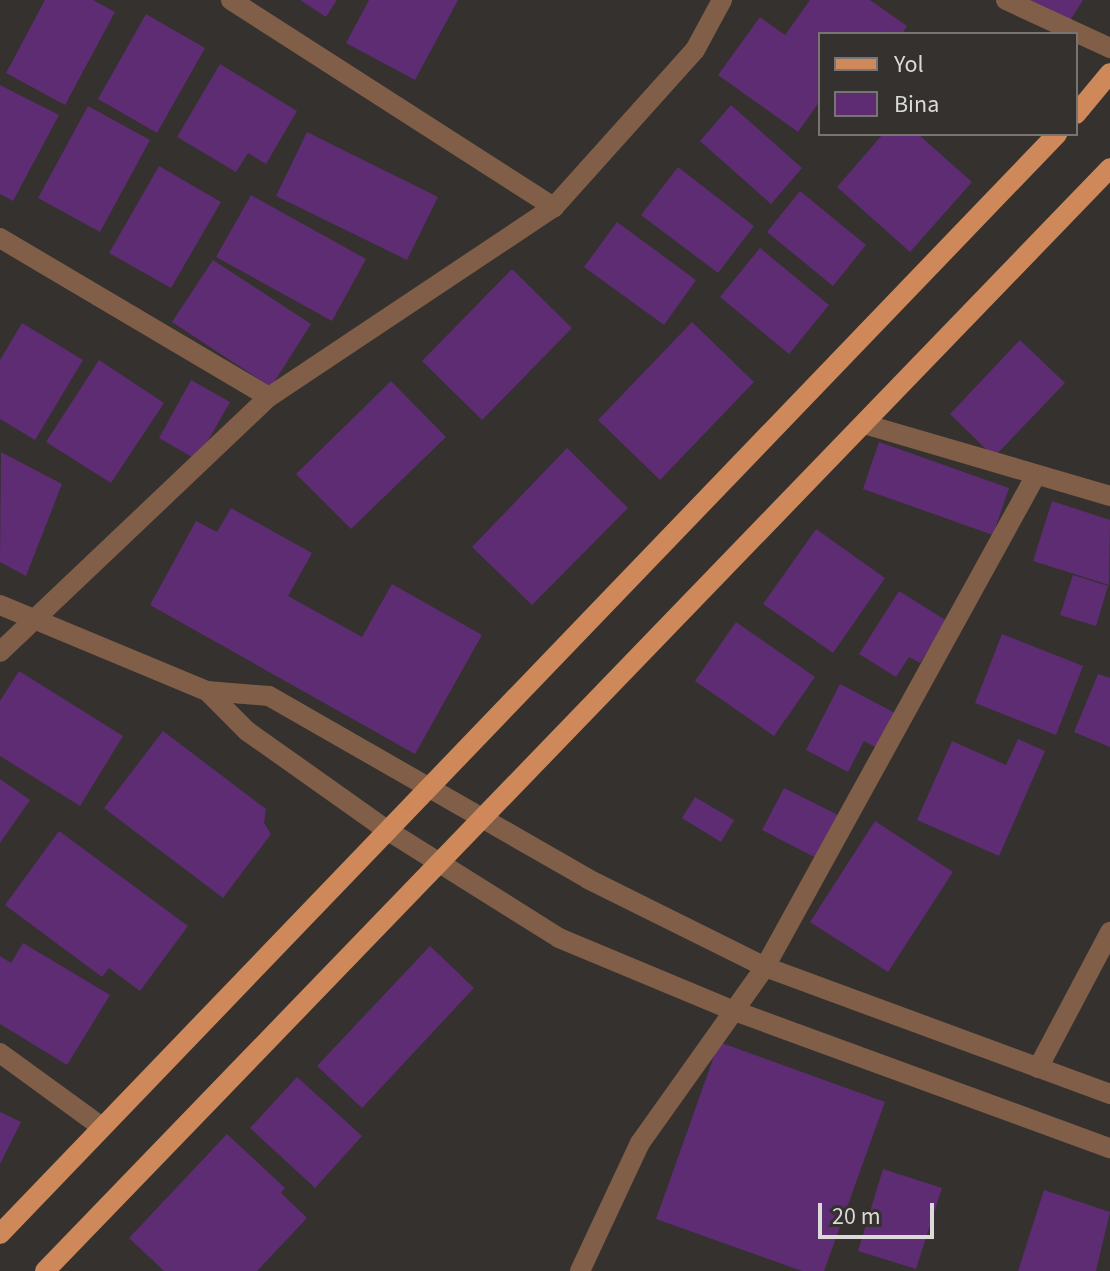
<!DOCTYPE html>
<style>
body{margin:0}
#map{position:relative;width:1110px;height:1271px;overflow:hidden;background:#34312e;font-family:"Source Sans 3",sans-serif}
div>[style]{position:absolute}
.building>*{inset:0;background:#5e2c73}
.minor>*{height:20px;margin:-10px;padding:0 10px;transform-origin:10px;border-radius:10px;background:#815e48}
.major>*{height:20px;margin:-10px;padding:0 10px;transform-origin:10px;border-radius:10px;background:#ce8859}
span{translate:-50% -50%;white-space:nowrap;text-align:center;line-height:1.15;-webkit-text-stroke:6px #34312e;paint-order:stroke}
.legend{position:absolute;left:818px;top:32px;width:260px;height:104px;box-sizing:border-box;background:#34312e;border:2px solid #777572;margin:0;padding:10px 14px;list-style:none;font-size:24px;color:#dcdad9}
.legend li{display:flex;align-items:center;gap:16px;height:40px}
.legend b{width:40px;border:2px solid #777572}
.scale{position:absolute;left:818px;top:1203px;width:116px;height:36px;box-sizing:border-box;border:4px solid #dcdad9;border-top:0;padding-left:10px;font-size:24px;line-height:28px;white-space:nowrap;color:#dcdad9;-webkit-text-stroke:6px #34312e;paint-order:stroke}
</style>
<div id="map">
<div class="building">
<div style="clip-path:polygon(45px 0,93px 0,115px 12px,65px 105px,6px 73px)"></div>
<div style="clip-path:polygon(300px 0,337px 0,326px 17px)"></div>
<div style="clip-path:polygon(369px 0,458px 0,415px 80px,346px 43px)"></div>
<div style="clip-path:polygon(810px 0,870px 0,907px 26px,902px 34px,820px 34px,820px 101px,798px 132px,718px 75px,760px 17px,785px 35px)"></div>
<div style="clip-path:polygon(1010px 0,1083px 0,1063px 32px)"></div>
<div style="clip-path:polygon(146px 14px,205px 48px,157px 133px,98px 99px)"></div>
<div style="clip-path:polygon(220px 64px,297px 111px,266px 164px,248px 153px,236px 172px,177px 137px)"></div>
<div style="clip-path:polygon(0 85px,59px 115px,13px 201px,0 194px)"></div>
<div style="clip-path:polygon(731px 105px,802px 168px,771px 204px,700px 141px)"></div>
<div style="clip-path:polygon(88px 106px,150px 140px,100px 232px,38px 198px)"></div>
<div style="clip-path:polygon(307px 132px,438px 197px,407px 260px,276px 196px)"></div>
<div style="clip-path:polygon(883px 134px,918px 134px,972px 182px,910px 252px,837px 187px)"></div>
<div style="clip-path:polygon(159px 166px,221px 202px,171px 288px,109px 253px)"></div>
<div style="clip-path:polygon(678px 167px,754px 226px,718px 273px,641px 215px)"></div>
<div style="clip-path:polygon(800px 191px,866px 245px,833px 286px,767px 232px)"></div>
<div style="clip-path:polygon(251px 195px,366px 259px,332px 321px,216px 257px)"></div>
<div style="clip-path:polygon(617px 222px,696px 280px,664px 325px,584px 267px)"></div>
<div style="clip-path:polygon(760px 248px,829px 305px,789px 354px,720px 297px)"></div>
<div style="clip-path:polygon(213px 260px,311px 324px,271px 387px,172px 322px)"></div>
<div style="clip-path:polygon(512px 269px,572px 328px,482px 420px,422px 361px)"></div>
<div style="clip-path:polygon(692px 322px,754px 382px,660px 480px,598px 420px)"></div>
<div style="clip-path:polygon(22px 323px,83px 360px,35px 440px,0 419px,0 360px)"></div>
<div style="clip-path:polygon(1020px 340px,1065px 383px,994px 457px,950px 414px)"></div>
<div style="clip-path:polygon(99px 360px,164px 403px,111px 483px,46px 442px)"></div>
<div style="clip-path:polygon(191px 380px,230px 402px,197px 460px,159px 438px)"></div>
<div style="clip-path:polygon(391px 381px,446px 437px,351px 529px,296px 474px)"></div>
<div style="clip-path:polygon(879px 442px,1009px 488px,993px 535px,863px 489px)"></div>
<div style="clip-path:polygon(567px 448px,628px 508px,532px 605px,472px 547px)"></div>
<div style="clip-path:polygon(1px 452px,62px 484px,26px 576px,0 562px)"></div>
<div style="clip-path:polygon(1052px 501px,1110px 520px,1109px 585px,1033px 561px)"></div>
<div style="clip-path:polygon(231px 508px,312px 553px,288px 596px,362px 637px,392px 584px,482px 635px,415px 754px,150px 605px,196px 521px,217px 532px)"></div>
<div style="clip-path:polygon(816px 529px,885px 578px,833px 653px,763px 604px)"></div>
<div style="clip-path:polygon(1073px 575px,1108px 586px,1096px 626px,1060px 615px)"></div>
<div style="clip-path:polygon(899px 591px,947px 621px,920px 663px,909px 657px,896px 677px,859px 654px)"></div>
<div style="clip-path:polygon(736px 622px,815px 677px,774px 736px,695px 681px)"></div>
<div style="clip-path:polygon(1002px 634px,1083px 666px,1056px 735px,975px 703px)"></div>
<div style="clip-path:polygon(19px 671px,123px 736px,80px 806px,0 756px,0 701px)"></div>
<div style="clip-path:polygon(1098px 674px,1110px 678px,1110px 747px,1074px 732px)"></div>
<div style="clip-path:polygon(840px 684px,899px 715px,881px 750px,864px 741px,848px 772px,806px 750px)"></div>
<div style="clip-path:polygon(163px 731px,266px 809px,264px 823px,271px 834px,223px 898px,104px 808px)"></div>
<div style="clip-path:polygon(1018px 739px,1045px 751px,999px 856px,917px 820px,952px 741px,1006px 765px)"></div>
<div style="clip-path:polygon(0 779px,30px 800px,0 843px)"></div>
<div style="clip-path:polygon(784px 788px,842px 817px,820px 860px,762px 830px)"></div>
<div style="clip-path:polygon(695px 797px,734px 820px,721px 842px,682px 818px)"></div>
<div style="clip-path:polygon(875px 821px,953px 872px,888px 972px,810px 922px)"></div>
<div style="clip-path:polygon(59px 831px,188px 926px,140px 991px,109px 968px,102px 977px,5px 905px)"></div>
<div style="clip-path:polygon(23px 943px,110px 995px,67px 1065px,0 1024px,0 956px,11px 963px)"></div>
<div style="clip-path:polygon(430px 946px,474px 988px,362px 1108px,317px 1066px)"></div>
<div style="clip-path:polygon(719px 1042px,885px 1102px,824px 1271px,802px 1271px,656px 1219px)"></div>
<div style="clip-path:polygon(297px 1077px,362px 1136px,315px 1188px,250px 1128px)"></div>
<div style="clip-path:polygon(0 1112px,21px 1122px,0 1164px)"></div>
<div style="clip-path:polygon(227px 1134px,285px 1188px,281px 1193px,307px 1218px,257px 1271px,164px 1271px,129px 1238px)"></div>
<div style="clip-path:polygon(883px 1169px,942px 1188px,916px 1269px,858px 1251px)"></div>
<div style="clip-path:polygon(1044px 1190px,1110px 1212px,1096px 1271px,1018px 1271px)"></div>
</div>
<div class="minor">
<div style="left:231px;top:0;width:384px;rotate:32.7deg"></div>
<div style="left:1006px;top:0;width:115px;rotate:24.8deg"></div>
<div style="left:0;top:238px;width:312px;rotate:30.6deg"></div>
<div style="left:864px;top:424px;width:256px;rotate:16.3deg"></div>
<div style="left:0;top:605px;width:224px;rotate:22.6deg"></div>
<div style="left:207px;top:691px;width:62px;rotate:4.6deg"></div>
<div style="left:269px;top:696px;width:368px;rotate:29.8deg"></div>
<div style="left:588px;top:879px;width:198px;rotate:26.4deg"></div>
<div style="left:765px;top:967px;width:368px;rotate:20.2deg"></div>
<div style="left:0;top:652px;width:371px;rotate:-43.5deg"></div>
<div style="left:269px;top:397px;width:343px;rotate:-33.7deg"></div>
<div style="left:554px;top:207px;width:211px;rotate:-48.1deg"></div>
<div style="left:695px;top:50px;width:57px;rotate:-61.6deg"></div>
<div style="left:207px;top:691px;width:57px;rotate:45deg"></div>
<div style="left:247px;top:731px;width:171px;rotate:35.3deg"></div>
<div style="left:387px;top:830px;width:203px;rotate:32.1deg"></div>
<div style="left:559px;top:938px;width:187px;rotate:22.6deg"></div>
<div style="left:732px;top:1010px;width:402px;rotate:20.1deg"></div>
<div style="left:0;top:1053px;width:126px;rotate:36deg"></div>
<div style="left:1038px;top:1068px;width:154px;rotate:-62.1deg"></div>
<div style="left:580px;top:1271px;width:141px;rotate:-64.9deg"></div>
<div style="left:640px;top:1143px;width:216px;rotate:-54.6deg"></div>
<div style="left:765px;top:967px;width:562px;rotate:-61.15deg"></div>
</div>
<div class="major">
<div style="left:1076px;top:114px;width:53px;rotate:-50.3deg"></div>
<div style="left:0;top:1234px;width:1526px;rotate:-46.14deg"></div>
<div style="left:45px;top:1271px;width:1533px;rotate:-46deg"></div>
</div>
<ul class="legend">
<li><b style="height:10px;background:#ce8859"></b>Yol</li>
<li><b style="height:22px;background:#5e2c73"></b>Bina</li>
</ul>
<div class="scale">20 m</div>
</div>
